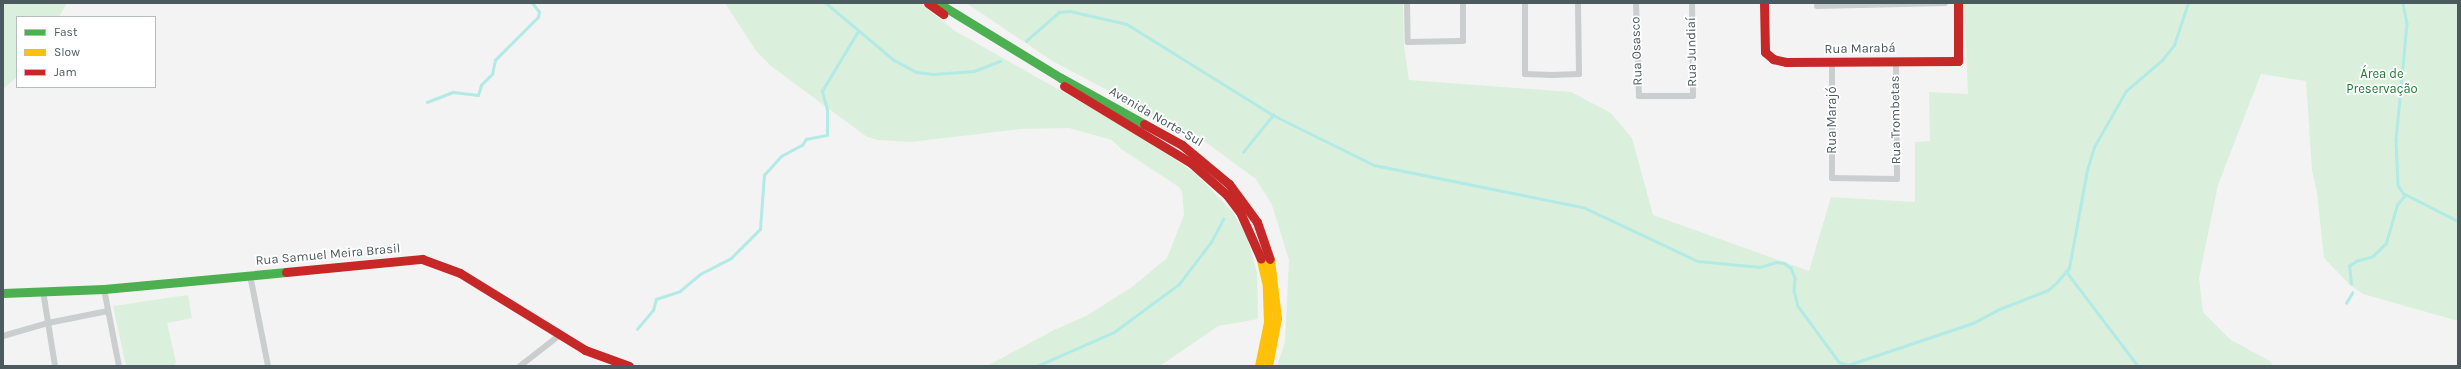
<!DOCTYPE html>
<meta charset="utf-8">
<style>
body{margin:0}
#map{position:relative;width:2461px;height:369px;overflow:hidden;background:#f3f3f3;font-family:Karla,sans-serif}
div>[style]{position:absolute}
.green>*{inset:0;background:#daf0dc}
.stream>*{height:2.5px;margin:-1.25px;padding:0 1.25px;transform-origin:1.25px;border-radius:1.25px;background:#b2eae6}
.street>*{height:6px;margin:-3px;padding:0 3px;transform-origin:3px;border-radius:3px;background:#cbcece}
.fast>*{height:9px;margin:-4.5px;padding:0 4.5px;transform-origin:4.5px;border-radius:4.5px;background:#4caf50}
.slow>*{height:9px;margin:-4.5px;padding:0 4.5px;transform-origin:4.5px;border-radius:4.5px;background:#ffc107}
.jam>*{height:9px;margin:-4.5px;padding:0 4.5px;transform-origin:4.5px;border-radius:4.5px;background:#c62828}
span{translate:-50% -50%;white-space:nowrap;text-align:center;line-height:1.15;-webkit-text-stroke:3.5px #fff;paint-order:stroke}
.street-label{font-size:13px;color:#4b5a5e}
.park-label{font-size:13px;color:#1f7b33}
.frame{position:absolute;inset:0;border:4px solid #4b5a5e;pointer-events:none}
.legend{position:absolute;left:16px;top:16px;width:140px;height:72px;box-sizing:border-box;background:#fff;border:1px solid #b7bdbf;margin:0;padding:5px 7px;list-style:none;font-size:12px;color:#4b5a5e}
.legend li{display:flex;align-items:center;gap:8px;height:20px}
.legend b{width:20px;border:1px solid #b7bdbf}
</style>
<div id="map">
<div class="green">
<div style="clip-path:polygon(3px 3px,67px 3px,59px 17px,17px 17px,17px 77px,3px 89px)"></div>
<div style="clip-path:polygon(725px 3px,920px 3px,955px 31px,1127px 128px,1195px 173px,1232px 211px,1247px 237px,1257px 273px,1258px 319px,1218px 326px,1160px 366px,987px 366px,1054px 330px,1088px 315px,1132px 287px,1167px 258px,1184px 215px,1182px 192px,1179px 187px,1121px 149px,1112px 140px,1069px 128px,1020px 129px,911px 142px,878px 140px,867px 137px,771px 66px,756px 51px)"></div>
<div style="clip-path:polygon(966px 3px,1403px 3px,1404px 46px,1409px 80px,1571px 92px,1611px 113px,1632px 138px,1653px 215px,1809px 271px,1831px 197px,1915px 202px,1915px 142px,1930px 141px,1929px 92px,1968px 94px,1964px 3px,2458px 3px,2458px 321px,2363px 294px,2350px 285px,2324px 258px,2317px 193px,2312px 170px,2306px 81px,2261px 74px,2218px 185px,2199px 278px,2203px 312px,2231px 340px,2270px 361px,2273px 366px,1277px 366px,1285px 342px,1289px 260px,1272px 205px,1256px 179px,1204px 141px,1054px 62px)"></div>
<div style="clip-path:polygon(188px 295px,192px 318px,167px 323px,176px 362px,174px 366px,126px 366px,113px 306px)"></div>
</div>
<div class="stream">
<div style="left:826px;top:3px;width:89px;rotate:40deg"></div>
<div style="left:894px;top:60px;width:26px;rotate:28deg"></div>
<div style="left:917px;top:72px;width:16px;rotate:7deg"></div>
<div style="left:933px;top:74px;width:41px;rotate:-4.2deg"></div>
<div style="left:974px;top:71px;width:28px;rotate:-21deg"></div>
<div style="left:2403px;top:3px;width:21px;rotate:79deg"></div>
<div style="left:2407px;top:24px;width:117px;rotate:95.4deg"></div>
<div style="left:2396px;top:140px;width:45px;rotate:87.5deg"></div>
<div style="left:2398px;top:185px;width:9px;rotate:58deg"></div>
<div style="left:2403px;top:193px;width:62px;rotate:27deg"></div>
<div style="left:1026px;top:41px;width:44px;rotate:-41.3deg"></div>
<div style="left:1059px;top:12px;width:11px;rotate:-5deg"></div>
<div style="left:1070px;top:11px;width:58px;rotate:12.8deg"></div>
<div style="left:1127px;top:24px;width:172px;rotate:31.9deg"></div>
<div style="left:1273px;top:115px;width:113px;rotate:26.3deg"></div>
<div style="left:1374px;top:165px;width:213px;rotate:11.4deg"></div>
<div style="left:1583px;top:207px;width:127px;rotate:25.2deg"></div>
<div style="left:1698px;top:261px;width:62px;rotate:5.5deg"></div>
<div style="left:1760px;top:267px;width:17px;rotate:-17deg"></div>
<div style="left:1776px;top:262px;width:8px;rotate:7deg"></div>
<div style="left:1784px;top:263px;width:9px;rotate:36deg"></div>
<div style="left:1791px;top:268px;width:11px;rotate:68deg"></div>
<div style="left:1795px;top:278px;width:12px;rotate:95deg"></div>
<div style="left:1794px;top:290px;width:16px;rotate:76deg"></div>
<div style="left:1798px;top:306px;width:69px;rotate:53.8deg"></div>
<div style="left:1839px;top:362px;width:9px;rotate:18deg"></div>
<div style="left:1848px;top:365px;width:132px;rotate:-18.6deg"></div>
<div style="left:1973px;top:323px;width:27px;rotate:-28deg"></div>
<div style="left:1997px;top:310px;width:55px;rotate:-21.4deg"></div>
<div style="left:2048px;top:290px;width:11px;rotate:-41deg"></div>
<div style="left:2056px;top:283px;width:20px;rotate:-49deg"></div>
<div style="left:2069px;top:268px;width:100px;rotate:-79.6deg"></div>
<div style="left:2087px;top:170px;width:24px;rotate:-73deg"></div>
<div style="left:2094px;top:147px;width:64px;rotate:-60.3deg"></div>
<div style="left:2126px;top:91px;width:48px;rotate:-40.7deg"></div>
<div style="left:2162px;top:60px;width:19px;rotate:-51deg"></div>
<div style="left:2174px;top:45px;width:44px;rotate:-71.6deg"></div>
<div style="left:427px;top:102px;width:28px;rotate:-21deg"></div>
<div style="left:453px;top:92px;width:25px;rotate:7deg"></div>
<div style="left:478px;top:95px;width:10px;rotate:-73deg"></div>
<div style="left:481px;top:85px;width:16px;rotate:-45deg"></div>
<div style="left:492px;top:74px;width:14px;rotate:-78deg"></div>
<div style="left:495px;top:60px;width:61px;rotate:-45deg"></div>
<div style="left:538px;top:17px;width:5px;rotate:-79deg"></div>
<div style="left:539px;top:12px;width:11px;rotate:-128deg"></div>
<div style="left:1243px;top:152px;width:48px;rotate:-51deg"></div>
<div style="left:2066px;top:271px;width:119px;rotate:52.8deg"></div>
<div style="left:2351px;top:284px;width:18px;rotate:-96deg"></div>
<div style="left:2349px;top:266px;width:9px;rotate:-36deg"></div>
<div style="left:2356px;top:261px;width:18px;rotate:-16deg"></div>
<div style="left:2373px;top:256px;width:18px;rotate:-45deg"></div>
<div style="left:2386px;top:243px;width:40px;rotate:-74deg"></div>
<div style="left:2397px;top:205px;width:13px;rotate:-51deg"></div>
<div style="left:2346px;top:303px;width:12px;rotate:-59deg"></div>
<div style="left:637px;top:329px;width:25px;rotate:-50deg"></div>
<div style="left:653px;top:310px;width:11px;rotate:-75deg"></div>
<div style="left:656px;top:299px;width:25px;rotate:-18deg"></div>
<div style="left:680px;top:291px;width:26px;rotate:-40deg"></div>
<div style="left:700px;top:274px;width:35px;rotate:-27deg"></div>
<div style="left:731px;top:258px;width:41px;rotate:-45deg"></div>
<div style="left:760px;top:229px;width:54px;rotate:-85.8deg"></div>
<div style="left:764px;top:175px;width:25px;rotate:-48deg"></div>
<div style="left:781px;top:156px;width:24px;rotate:-28deg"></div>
<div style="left:802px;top:145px;width:7px;rotate:-56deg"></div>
<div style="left:806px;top:139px;width:21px;rotate:-11deg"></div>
<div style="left:827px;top:135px;width:25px;rotate:-90deg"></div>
<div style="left:827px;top:110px;width:20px;rotate:-105deg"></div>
<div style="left:822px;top:91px;width:70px;rotate:-59deg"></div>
<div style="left:1037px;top:366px;width:84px;rotate:-23.8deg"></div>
<div style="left:1114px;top:332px;width:81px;rotate:-36.4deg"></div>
<div style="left:1179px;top:284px;width:53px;rotate:-52.7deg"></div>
<div style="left:1211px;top:242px;width:26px;rotate:-62deg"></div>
</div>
<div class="street">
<div style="left:1407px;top:3px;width:39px;rotate:89deg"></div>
<div style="left:1408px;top:42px;width:55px;rotate:-1deg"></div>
<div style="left:1463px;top:41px;width:38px;rotate:-90deg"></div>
<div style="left:1525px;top:3px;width:71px;rotate:90deg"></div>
<div style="left:1525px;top:74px;width:27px;rotate:2deg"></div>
<div style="left:1552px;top:75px;width:27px;rotate:-2deg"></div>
<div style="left:1579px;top:74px;width:71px;rotate:-90.8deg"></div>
<div style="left:1636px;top:3px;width:93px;rotate:88.2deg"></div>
<div style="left:1639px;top:96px;width:54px"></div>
<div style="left:1693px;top:96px;width:93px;rotate:-90.6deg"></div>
<div style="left:1817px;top:6px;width:128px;rotate:-1.3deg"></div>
<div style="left:1832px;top:62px;width:116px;rotate:90deg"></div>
<div style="left:1832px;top:178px;width:65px;rotate:0.9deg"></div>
<div style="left:1897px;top:179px;width:118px;rotate:-90.5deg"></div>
<div style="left:250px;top:275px;width:93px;rotate:78.8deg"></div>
<div style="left:104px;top:289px;width:78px;rotate:79deg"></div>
<div style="left:43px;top:291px;width:76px;rotate:80.9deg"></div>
<div style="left:3px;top:336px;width:47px;rotate:-16.1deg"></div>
<div style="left:48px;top:323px;width:61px;rotate:-11.3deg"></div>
<div style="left:520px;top:366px;width:51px;rotate:-37.8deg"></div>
</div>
<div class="fast">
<div style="left:938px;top:3px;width:144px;rotate:31.4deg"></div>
<div style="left:1061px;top:78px;width:95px;rotate:29deg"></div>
<div style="left:3px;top:293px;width:101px;rotate:-2.3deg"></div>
<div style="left:104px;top:289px;width:183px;rotate:-5.3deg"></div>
</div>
<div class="slow">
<div style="left:1259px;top:366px;width:45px;rotate:-78.4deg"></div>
<div style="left:1268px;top:322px;width:36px;rotate:-92deg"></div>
<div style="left:1267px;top:286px;width:28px;rotate:-103deg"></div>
<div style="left:1268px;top:366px;width:49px;rotate:-79.4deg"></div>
<div style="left:1277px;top:318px;width:59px;rotate:-96.8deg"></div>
</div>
<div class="jam">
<div style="left:928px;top:3px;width:19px;rotate:36deg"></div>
<div style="left:1764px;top:3px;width:49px;rotate:88.8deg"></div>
<div style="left:1765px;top:52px;width:11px;rotate:41deg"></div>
<div style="left:1773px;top:59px;width:13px;rotate:13deg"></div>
<div style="left:1786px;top:62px;width:172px;rotate:-0.3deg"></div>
<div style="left:1958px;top:61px;width:58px;rotate:-90deg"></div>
<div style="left:1064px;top:86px;width:149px;rotate:31.2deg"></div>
<div style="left:1191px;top:163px;width:48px;rotate:41.6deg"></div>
<div style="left:1227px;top:195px;width:21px;rotate:53deg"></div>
<div style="left:1240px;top:212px;width:51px;rotate:65.9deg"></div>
<div style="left:1144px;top:124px;width:43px;rotate:28.9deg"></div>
<div style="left:1182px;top:145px;width:61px;rotate:39.7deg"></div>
<div style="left:1229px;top:184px;width:47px;rotate:53.6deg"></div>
<div style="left:1257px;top:222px;width:39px;rotate:71deg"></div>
<div style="left:286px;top:272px;width:137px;rotate:-5.5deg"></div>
<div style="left:422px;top:259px;width:40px;rotate:20.2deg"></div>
<div style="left:460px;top:273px;width:147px;rotate:31.6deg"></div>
<div style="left:585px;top:350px;width:47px;rotate:20deg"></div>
</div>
<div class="street-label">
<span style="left:1860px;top:49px;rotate:-1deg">Rua Marabá</span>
<span style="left:1637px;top:51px;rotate:-92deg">Rua Osasco</span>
<span style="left:1692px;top:52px;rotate:-91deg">Rua Jundiaí</span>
<span style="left:1156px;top:117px;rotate:30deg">Avenida Norte-Sul</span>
<span style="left:1832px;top:120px;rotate:-90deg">Rua Marajó</span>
<span style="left:1896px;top:120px;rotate:-91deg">Rua Trombetas</span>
<span style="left:328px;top:255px;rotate:-5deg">Rua Samuel Meira Brasil</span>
</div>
<div class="park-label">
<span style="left:2382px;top:82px">Área de<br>Preservação</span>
</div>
<div class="frame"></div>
<ul class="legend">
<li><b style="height:5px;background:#4caf50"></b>Fast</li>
<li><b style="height:5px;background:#ffc107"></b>Slow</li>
<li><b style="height:5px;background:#c62828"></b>Jam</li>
</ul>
</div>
